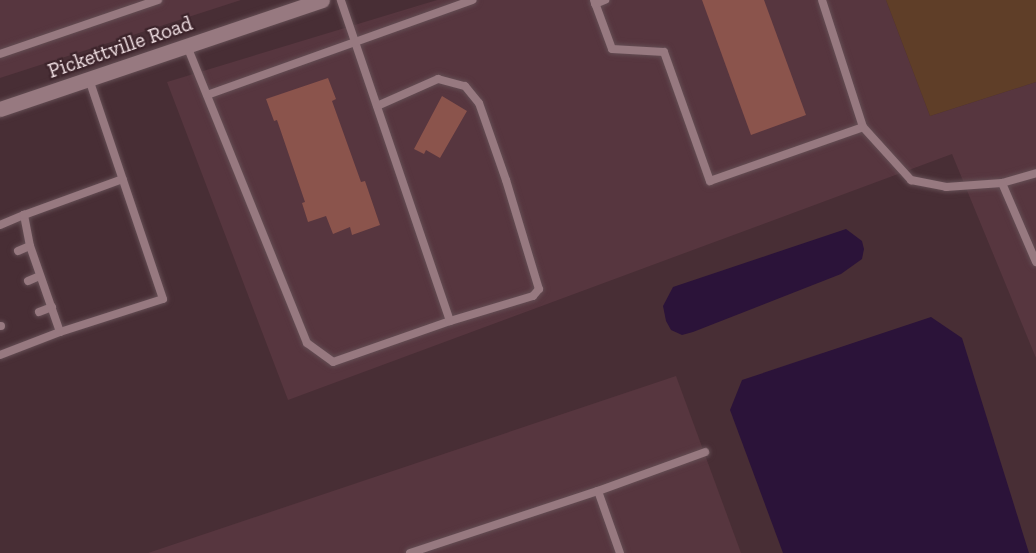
<!DOCTYPE html>
<style>
body{margin:0}
#map{position:relative;width:1036px;height:553px;overflow:hidden;background:#482e35;font-family:"Zilla Slab",serif}
div>[style]{position:absolute}
.built>*{inset:0;background:#57363f}
.green>*{inset:0;background:#5f3e28}
.water>*{inset:0;background:#2b1339}
.building>*{inset:0;background:#8b544c}
.roads{filter:drop-shadow(0 0 2px #644e54) drop-shadow(0 0 2px #644e54)}
.service>*{height:8px;margin:-4px;padding:0 4px;transform-origin:4px;border-radius:4px;background:#977980}
.tertiary>*{height:15px;margin:-7.5px;padding:0 7.5px;transform-origin:7.5px;border-radius:7.5px;background:#977980}
span{translate:-50% -50%;white-space:nowrap;text-align:center;line-height:1.15;-webkit-text-stroke:4.5px #3d242b;paint-order:stroke}
.street-label{font-size:21px;color:#f0dfe3}
</style>
<div id="map">
<div class="built">
<div style="clip-path:polygon(0 0,241px 0,0 78px)"></div>
<div style="clip-path:polygon(437px 0,886px 0,930px 116px,1036px 82px,1036px 358px,952px 154px,288px 400px,167px 82px)"></div>
<div style="clip-path:polygon(676px 376px,741px 553px,148px 553px)"></div>
</div>
<div class="green">
<div style="clip-path:polygon(886px 0,1036px 0,1036px 82px,930px 116px)"></div>
</div>
<div class="water">
<div style="clip-path:polygon(846px 229px,862px 241px,864px 249px,862px 259px,841px 274px,693px 332px,682px 335px,671px 330px,666px 321px,663px 306px,673px 287px)"></div>
<div style="clip-path:polygon(931px 317px,962px 338px,1029px 553px,783px 553px,730px 410px,742px 380px)"></div>
</div>
<div class="building">
<div style="clip-path:polygon(702px 0,764px 0,806px 115px,751px 135px)"></div>
<div style="clip-path:polygon(328px 78px,336px 99px,332px 101px,361px 182px,365px 181px,380px 225px,352px 235px,350px 227px,333px 234px,326px 216px,308px 222px,302px 203px,305px 202px,277px 120px,274px 121px,266px 99px)"></div>
<div style="clip-path:polygon(442px 96px,467px 111px,440px 158px,426px 150px,424px 154px,414px 149px)"></div>
</div>
<div class="roads">
<div class="service">
<div style="left:594px;top:0;width:52px;rotate:69.8deg"></div>
<div style="left:612px;top:49px;width:52px;rotate:3.3deg"></div>
<div style="left:664px;top:52px;width:137px;rotate:70.4deg"></div>
<div style="left:710px;top:181px;width:162px;rotate:-19.4deg"></div>
<div style="left:863px;top:127px;width:133px;rotate:-107.9deg"></div>
<div style="left:595px;top:4px;width:11px;rotate:-22deg"></div>
<div style="left:187px;top:46px;width:320px;rotate:68deg"></div>
<div style="left:307px;top:343px;width:32px;rotate:36deg"></div>
<div style="left:333px;top:362px;width:124px;rotate:-19.3deg"></div>
<div style="left:450px;top:321px;width:339px;rotate:-108.8deg"></div>
<div style="left:0;top:54px;width:167px;rotate:-18.9deg"></div>
<div style="left:207px;top:95px;width:282px;rotate:-19.7deg"></div>
<div style="left:377px;top:106px;width:67px;rotate:-23.9deg"></div>
<div style="left:438px;top:79px;width:28px;rotate:15deg"></div>
<div style="left:465px;top:86px;width:22px;rotate:51deg"></div>
<div style="left:479px;top:103px;width:82px;rotate:70.7deg"></div>
<div style="left:506px;top:180px;width:114px;rotate:73.2deg"></div>
<div style="left:539px;top:289px;width:9px;rotate:131deg"></div>
<div style="left:533px;top:296px;width:87px;rotate:163.2deg"></div>
<div style="left:863px;top:127px;width:72px;rotate:47.8deg"></div>
<div style="left:911px;top:180px;width:36px;rotate:11deg"></div>
<div style="left:946px;top:187px;width:56px;rotate:-4.1deg"></div>
<div style="left:1002px;top:183px;width:35px;rotate:-16deg"></div>
<div style="left:1002px;top:183px;width:86px;rotate:66.7deg"></div>
<div style="left:0;top:225px;width:26px;rotate:-23deg"></div>
<div style="left:18px;top:251px;width:13px;rotate:-23deg"></div>
<div style="left:28px;top:281px;width:13px;rotate:-23deg"></div>
<div style="left:39px;top:312px;width:14px;rotate:-21deg"></div>
<div style="left:0;top:326px;width:1px"></div>
<div style="left:60px;top:332px;width:91px;rotate:-109.2deg"></div>
<div style="left:30px;top:246px;width:32px;rotate:-101deg"></div>
<div style="left:24px;top:215px;width:105px;rotate:-20deg"></div>
<div style="left:0;top:355px;width:64px;rotate:-21deg"></div>
<div style="left:60px;top:332px;width:108px;rotate:-17.8deg"></div>
<div style="left:163px;top:299px;width:232px;rotate:-108.6deg"></div>
<div style="left:598px;top:491px;width:114px;rotate:-20deg"></div>
<div style="left:410px;top:553px;width:198px;rotate:-18.3deg"></div>
<div style="left:598px;top:491px;width:66px;rotate:70.5deg"></div>
</div>
<div class="tertiary">
<div style="left:0;top:109px;width:340px;rotate:-18.7deg"></div>
</div>
</div>
<div class="street-label">
<span style="left:120px;top:47px;rotate:-19deg">Pickettville Road</span>
</div>
</div>
